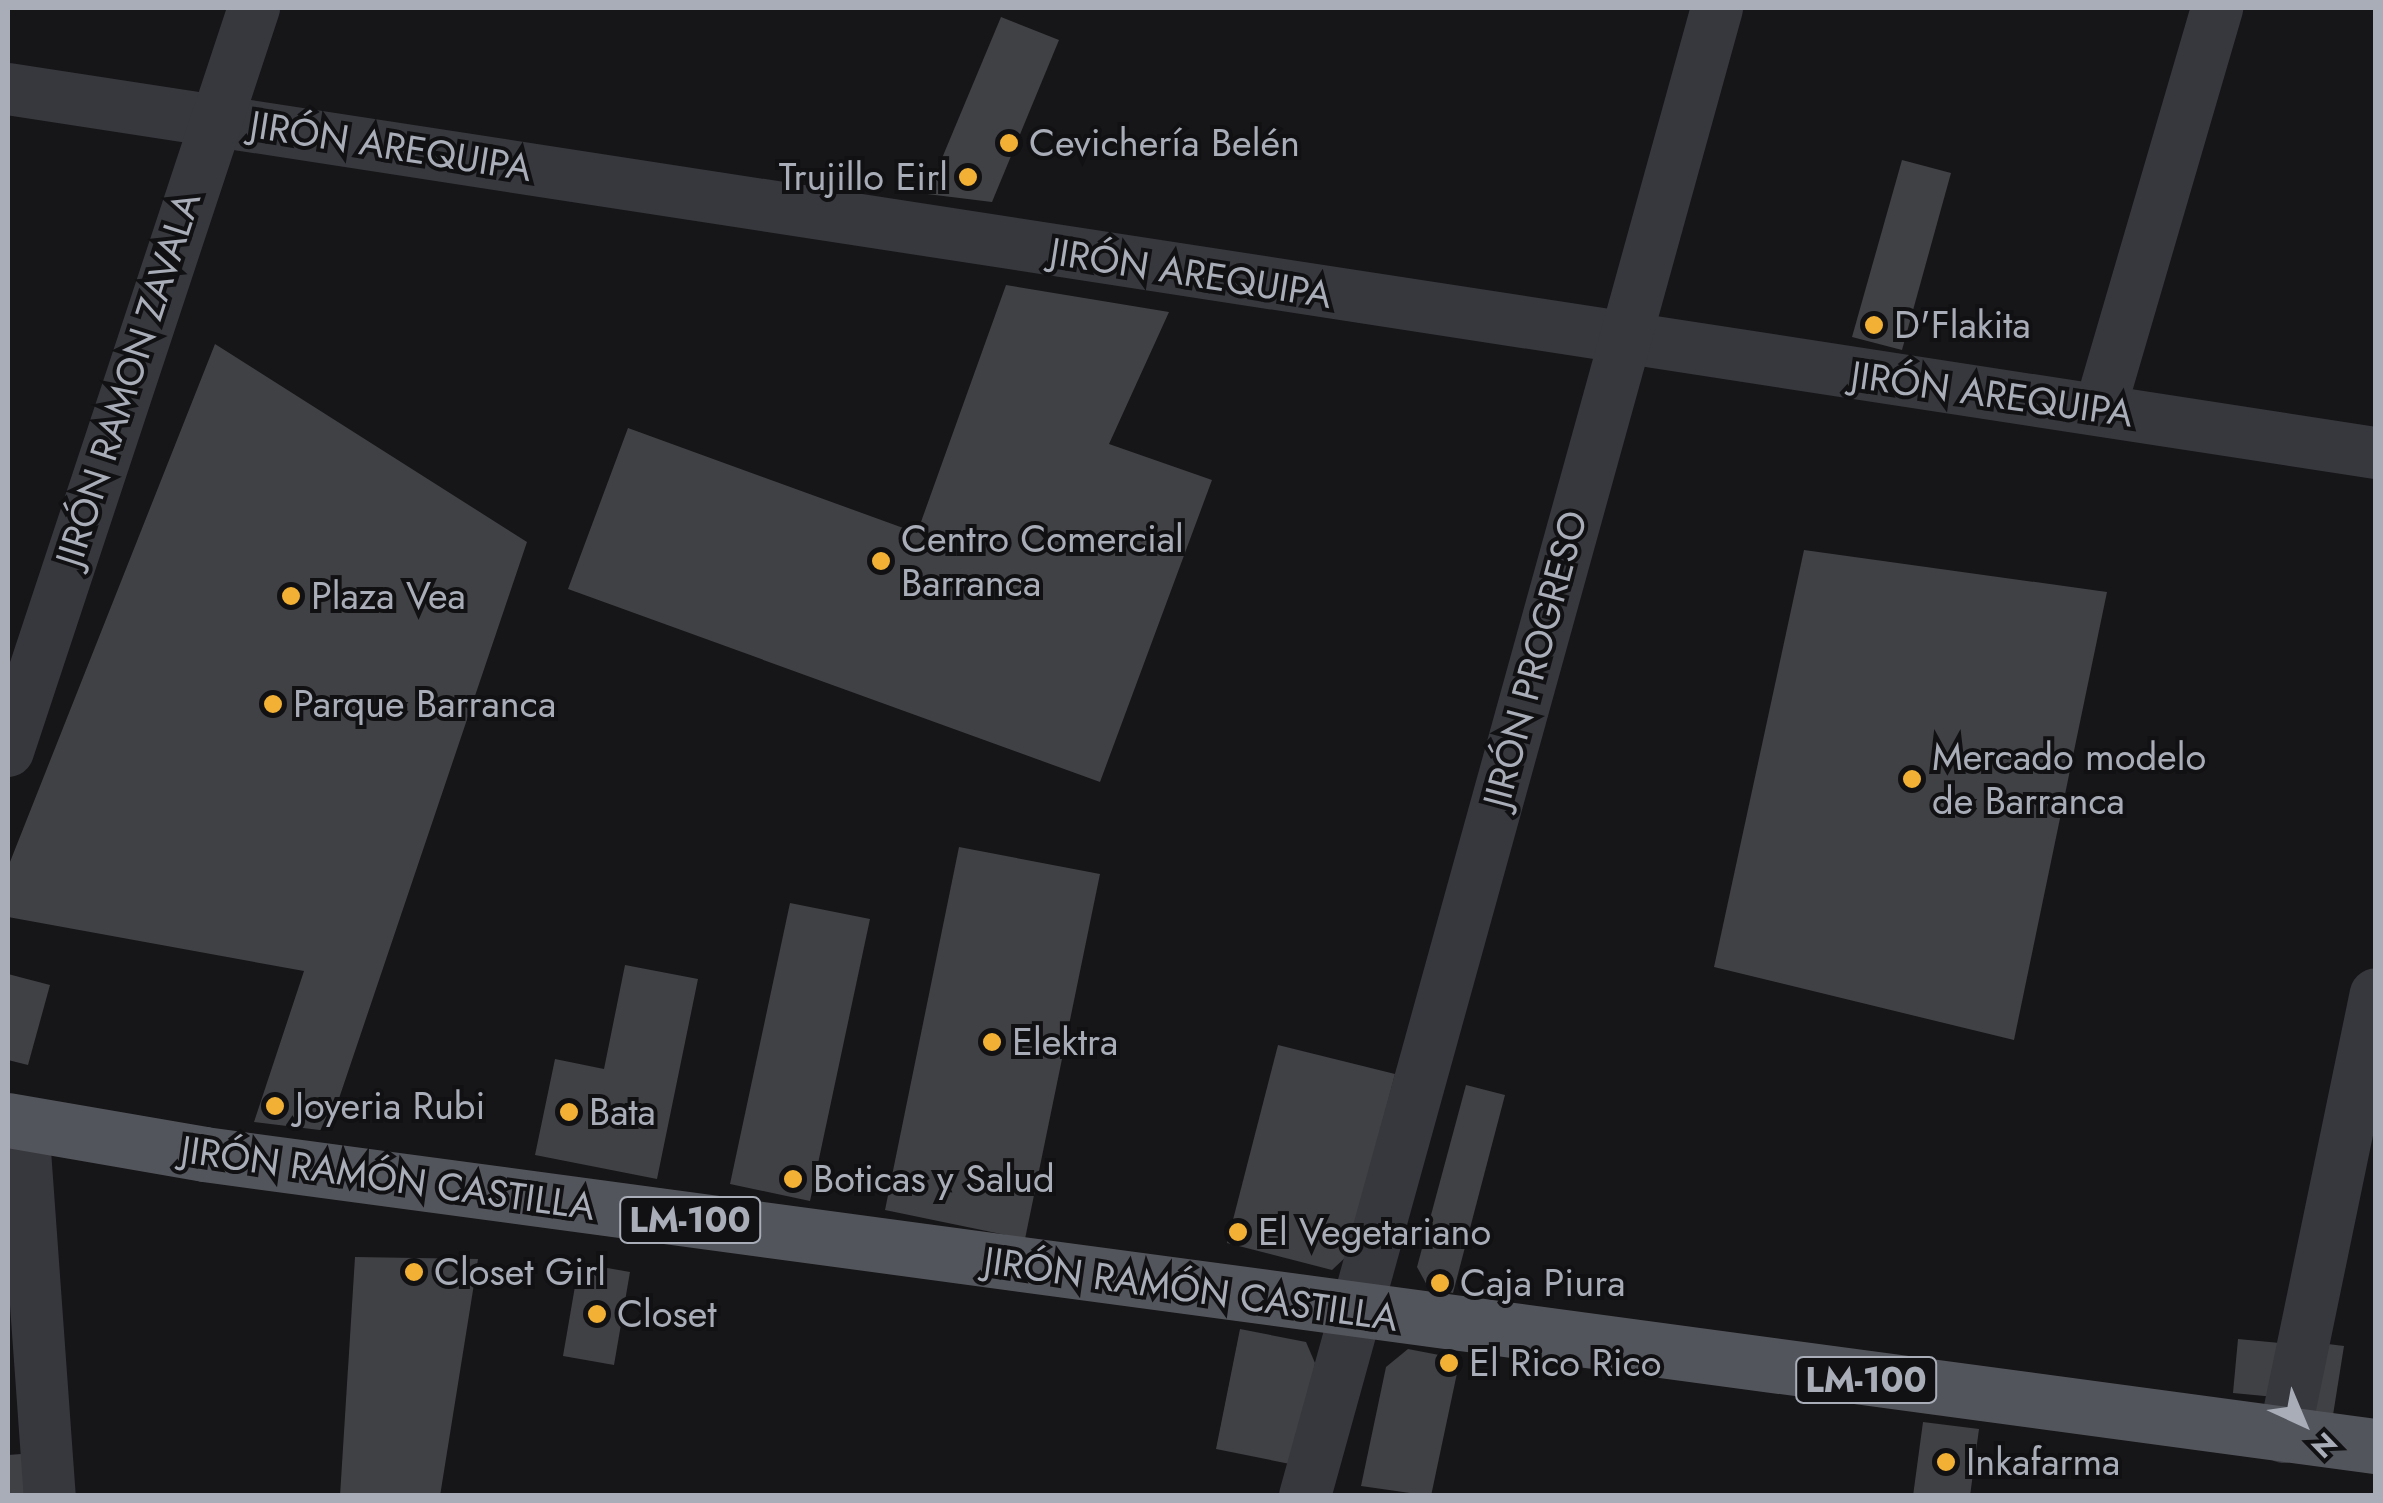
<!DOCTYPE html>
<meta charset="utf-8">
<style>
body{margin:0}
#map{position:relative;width:2383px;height:1503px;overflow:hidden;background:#161618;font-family:Jost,sans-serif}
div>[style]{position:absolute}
.building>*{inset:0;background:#404145}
.minor>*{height:52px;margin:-26px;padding:0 26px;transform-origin:26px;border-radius:26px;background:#37383d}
.major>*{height:55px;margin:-27.5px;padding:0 27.5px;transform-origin:27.5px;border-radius:27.5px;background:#53555c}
.dots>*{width:28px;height:28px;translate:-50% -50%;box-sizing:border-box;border:5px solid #111113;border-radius:50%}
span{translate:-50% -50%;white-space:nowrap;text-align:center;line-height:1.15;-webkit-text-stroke:8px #111113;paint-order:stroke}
.shield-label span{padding:2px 8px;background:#111113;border:2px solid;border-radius:8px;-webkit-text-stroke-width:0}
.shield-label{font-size:35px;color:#a8adb8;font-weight:700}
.poi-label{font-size:38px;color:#a8adb8}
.left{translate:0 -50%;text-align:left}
.right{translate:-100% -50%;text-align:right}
.street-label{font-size:38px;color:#a8adb8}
.frame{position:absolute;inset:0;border:10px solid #a8adb8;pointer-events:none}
.north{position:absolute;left:2253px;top:1373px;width:100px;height:100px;-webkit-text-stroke:8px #111113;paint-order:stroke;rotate:136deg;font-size:28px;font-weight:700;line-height:40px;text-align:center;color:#a8adb8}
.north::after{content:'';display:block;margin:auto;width:35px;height:45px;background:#a8adb8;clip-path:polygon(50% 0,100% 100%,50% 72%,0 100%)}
</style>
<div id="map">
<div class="building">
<div style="clip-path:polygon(1001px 17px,1059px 40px,992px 202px,927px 194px)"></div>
<div style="clip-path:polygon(1902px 160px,1951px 173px,1902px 350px,1852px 337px)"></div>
<div style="clip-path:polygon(1006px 285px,1169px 312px,1109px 444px,1212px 480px,1100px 782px,568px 589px,628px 428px,917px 533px)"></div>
<div style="clip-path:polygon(215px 344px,527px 542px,328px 1131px,254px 1122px,304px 971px,8px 917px,8px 867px)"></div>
<div style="clip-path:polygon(1804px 550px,2107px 592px,2014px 1040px,1714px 967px)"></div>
<div style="clip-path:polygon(959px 847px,1100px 874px,1025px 1239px,885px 1210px)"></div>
<div style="clip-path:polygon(790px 903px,870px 919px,810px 1201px,730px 1184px)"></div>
<div style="clip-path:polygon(625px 965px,698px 979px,657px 1179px,535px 1155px,555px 1059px,604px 1069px)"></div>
<div style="clip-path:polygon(8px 974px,50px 985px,28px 1065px,8px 1060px)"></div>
<div style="clip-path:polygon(1278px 1045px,1395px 1074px,1348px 1255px,1332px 1270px,1227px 1243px)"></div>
<div style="clip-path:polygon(1466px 1085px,1505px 1095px,1453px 1293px,1428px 1287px,1417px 1267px)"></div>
<div style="clip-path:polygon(355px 1257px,478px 1259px,440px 1496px,340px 1496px)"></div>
<div style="clip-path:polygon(579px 1263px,630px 1272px,614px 1365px,563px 1356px)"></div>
<div style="clip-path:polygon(1240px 1329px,1306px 1342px,1315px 1363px,1295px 1465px,1216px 1449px)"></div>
<div style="clip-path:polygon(2238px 1339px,2280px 1343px,2275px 1397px,2233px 1393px)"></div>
<div style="clip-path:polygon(2312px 1342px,2344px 1346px,2333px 1415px,2316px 1413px)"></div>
<div style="clip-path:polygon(1408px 1349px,1460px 1359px,1431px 1496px,1361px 1486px,1386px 1367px)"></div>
<div style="clip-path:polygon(1923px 1422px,1979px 1429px,1970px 1496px,1913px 1496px)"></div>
<div style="clip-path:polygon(34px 1453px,37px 1496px,8px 1496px,8px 1455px)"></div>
</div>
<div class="minor">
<div style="left:8px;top:89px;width:2396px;rotate:8.74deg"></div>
<div style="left:2100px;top:409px;width:418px;rotate:-73.7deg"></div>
<div style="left:8px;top:751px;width:783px;rotate:-71.68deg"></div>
<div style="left:23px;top:1123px;width:374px;rotate:85.9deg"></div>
<div style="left:2284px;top:1437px;width:452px;rotate:-78.3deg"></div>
<div style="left:1305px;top:1496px;width:1544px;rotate:-74.52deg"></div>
</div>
<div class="major">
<div style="left:8px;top:1120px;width:199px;rotate:9.8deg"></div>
<div style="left:204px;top:1154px;width:2192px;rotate:7.66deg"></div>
</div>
<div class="dots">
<div style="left:1009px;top:143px;background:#f2b134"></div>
<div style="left:968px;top:177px;background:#f2b134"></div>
<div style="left:1874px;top:325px;background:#f2b134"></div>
<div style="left:881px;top:561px;background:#f2b134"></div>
<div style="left:291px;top:596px;background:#f2b134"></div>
<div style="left:273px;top:704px;background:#f2b134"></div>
<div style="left:1912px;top:779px;background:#f2b134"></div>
<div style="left:992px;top:1042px;background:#f2b134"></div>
<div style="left:275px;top:1106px;background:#f2b134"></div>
<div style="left:569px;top:1112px;background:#f2b134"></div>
<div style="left:793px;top:1179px;background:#f2b134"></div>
<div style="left:1238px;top:1232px;background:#f2b134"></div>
<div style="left:414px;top:1272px;background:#f2b134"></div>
<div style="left:1440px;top:1283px;background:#f2b134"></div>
<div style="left:597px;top:1314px;background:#f2b134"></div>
<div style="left:1449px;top:1363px;background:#f2b134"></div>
<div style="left:1946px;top:1462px;background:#f2b134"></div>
</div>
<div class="shield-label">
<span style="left:690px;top:1220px">LM-100</span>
<span style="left:1866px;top:1380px">LM-100</span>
</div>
<div class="poi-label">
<span class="left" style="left:1029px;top:143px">Cevichería Belén</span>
<span class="right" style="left:948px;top:177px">Trujillo Eirl</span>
<span class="left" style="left:1894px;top:325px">D'Flakita</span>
<span class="left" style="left:901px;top:561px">Centro Comercial<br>Barranca</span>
<span class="left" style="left:311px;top:596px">Plaza Vea</span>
<span class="left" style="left:293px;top:704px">Parque Barranca</span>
<span class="left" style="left:1932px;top:779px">Mercado modelo<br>de Barranca</span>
<span class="left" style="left:1012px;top:1042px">Elektra</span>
<span class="left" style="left:295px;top:1106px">Joyeria Rubi</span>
<span class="left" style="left:589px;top:1112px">Bata</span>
<span class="left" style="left:813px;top:1179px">Boticas y Salud</span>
<span class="left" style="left:1258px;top:1232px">El Vegetariano</span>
<span class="left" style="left:434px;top:1272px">Closet Girl</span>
<span class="left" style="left:1460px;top:1283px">Caja Piura</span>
<span class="left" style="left:617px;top:1314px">Closet</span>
<span class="left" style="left:1469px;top:1363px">El Rico Rico</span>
<span class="left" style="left:1966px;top:1462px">Inkafarma</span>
</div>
<div class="street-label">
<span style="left:391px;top:146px;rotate:9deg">JIRÓN AREQUIPA</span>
<span style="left:1191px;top:273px;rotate:9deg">JIRÓN AREQUIPA</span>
<span style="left:128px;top:379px;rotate:-72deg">JIRÓN RAMON ZAVALA</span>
<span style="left:1992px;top:394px;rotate:8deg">JIRÓN AREQUIPA</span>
<span style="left:1535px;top:659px;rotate:-75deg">JIRÓN PROGRESO</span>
<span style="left:388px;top:1178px;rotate:8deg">JIRÓN RAMÓN CASTILLA</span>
<span style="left:1191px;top:1289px;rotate:8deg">JIRÓN RAMÓN CASTILLA</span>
</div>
<div class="frame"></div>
<div class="north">N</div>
</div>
